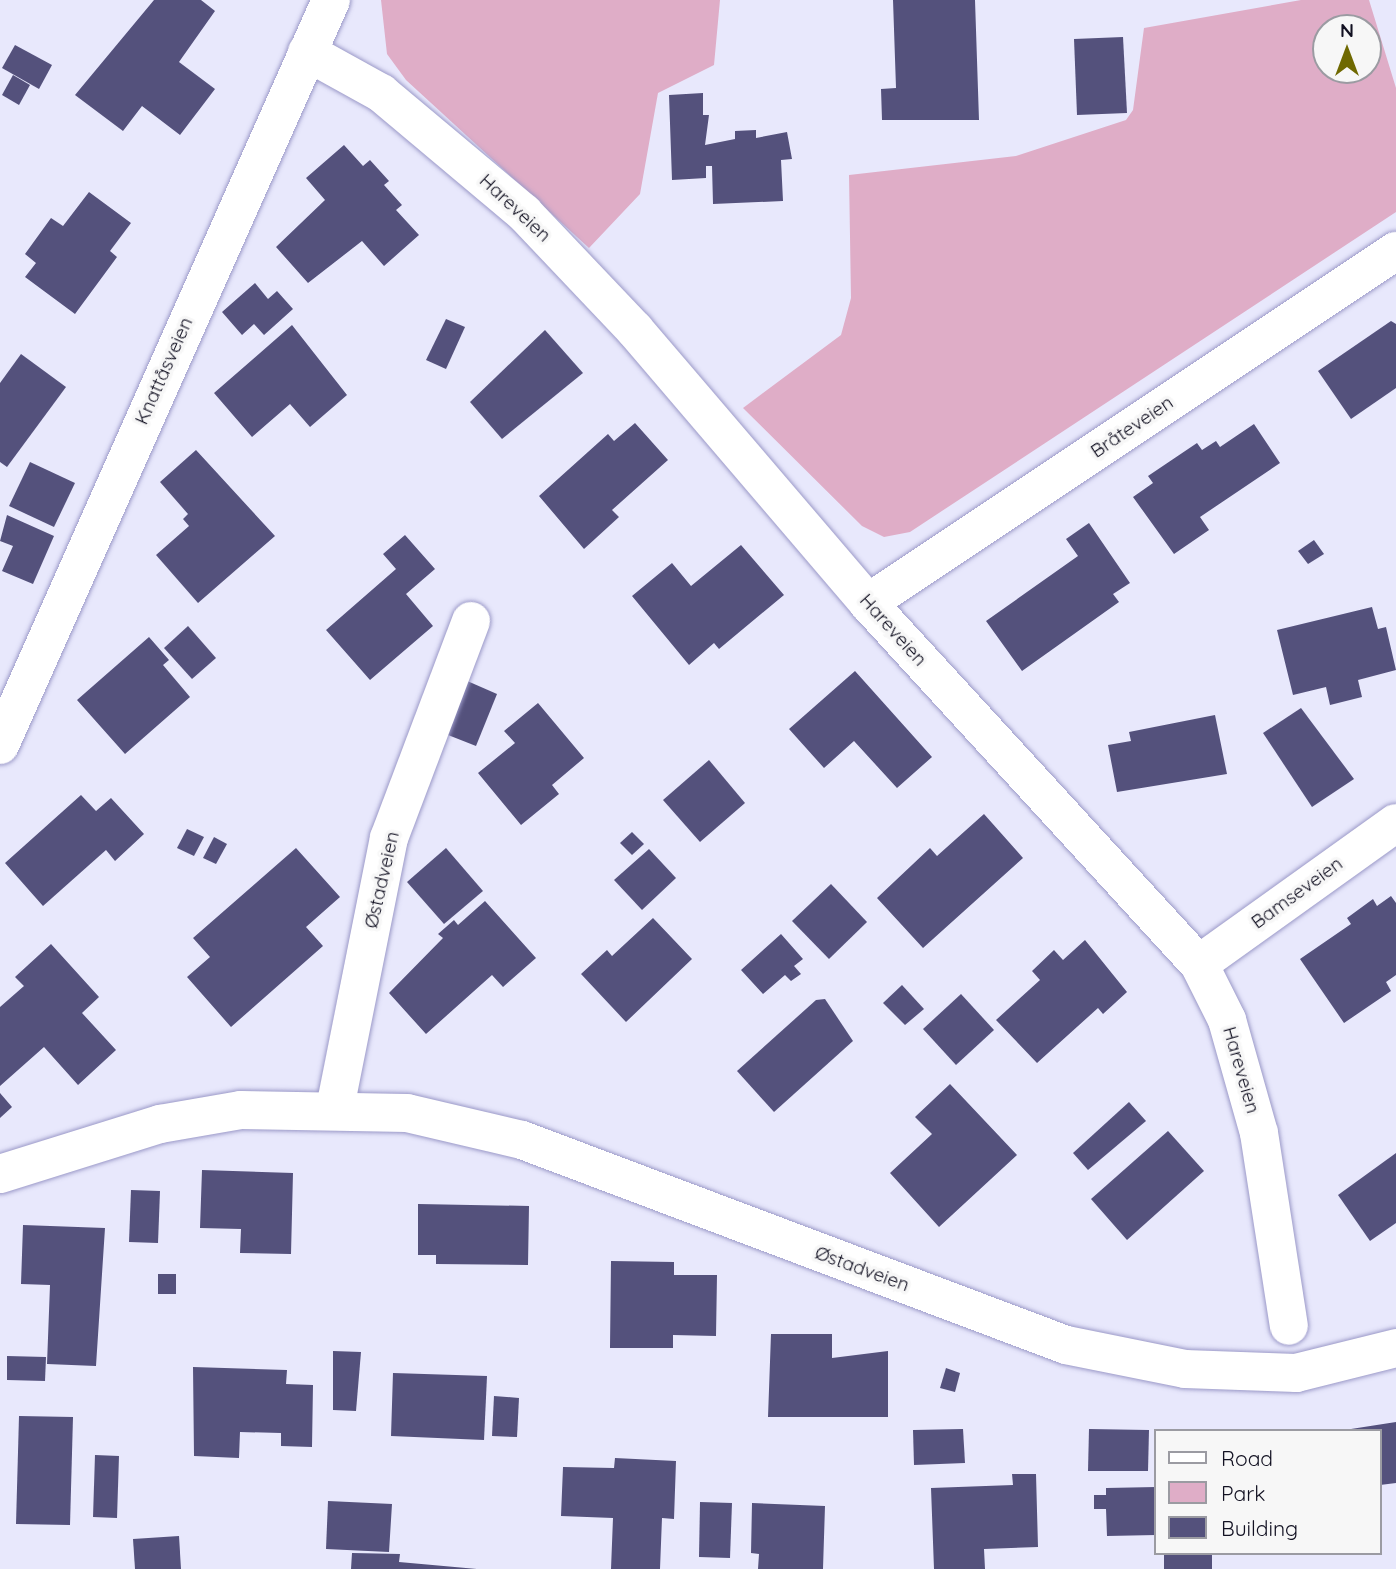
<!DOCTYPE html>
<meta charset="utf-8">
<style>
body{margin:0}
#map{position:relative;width:1396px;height:1569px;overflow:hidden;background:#e8e8fc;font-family:Quicksand,sans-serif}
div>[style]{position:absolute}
.green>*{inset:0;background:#dfadc7}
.building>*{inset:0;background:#54517c}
.roads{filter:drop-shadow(0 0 2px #9b99c8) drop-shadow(0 0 2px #9b99c8)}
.minor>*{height:38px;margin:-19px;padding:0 19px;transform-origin:19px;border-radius:19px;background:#fff}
span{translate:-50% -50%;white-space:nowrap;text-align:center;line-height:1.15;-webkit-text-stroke:7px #f7f7f7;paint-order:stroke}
.street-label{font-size:19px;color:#121122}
.legend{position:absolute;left:1154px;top:1429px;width:228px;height:126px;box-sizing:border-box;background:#f7f7f7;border:2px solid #9b9ba2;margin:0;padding:9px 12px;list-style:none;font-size:21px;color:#121122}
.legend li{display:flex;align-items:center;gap:14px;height:35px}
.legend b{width:35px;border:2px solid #9b9ba2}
.north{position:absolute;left:1312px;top:14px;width:70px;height:70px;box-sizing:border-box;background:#f7f7f7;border:2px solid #9b9ba2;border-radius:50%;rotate:0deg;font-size:19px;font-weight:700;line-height:28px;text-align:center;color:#121122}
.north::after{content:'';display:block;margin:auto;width:24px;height:32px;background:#6f6901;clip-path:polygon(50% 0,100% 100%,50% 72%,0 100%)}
</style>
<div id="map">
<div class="green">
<div style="clip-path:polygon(381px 0,720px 0,714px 65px,658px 93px,640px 194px,589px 248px,406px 80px,387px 54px)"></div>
<div style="clip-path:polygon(evenodd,1301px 0,1369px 0,1396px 88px,1396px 212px,910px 532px,884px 537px,862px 526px,743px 408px,841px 335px,851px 298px,849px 175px,1016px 156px,1126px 120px,1133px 110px,1144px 28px,1301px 0,1326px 28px,1368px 28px,1368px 70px,1326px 70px,1326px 28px)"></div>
</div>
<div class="building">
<div style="clip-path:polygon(154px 0,201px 0,215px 11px,179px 62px,215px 89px,180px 135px,142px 106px,123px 131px,75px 95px)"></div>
<div style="clip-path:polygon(893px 0,975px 0,979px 120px,882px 120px,881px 89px,896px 88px)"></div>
<div style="clip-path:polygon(1123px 37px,1127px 113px,1077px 115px,1074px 39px)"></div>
<div style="clip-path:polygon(15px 45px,52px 65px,39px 89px,2px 68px)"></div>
<div style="clip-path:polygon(13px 75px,30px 85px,19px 105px,2px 95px)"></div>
<div style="clip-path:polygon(703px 93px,703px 115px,709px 115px,705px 145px,735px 139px,735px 131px,756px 130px,756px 138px,787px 132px,792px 159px,781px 160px,783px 201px,713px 204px,712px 166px,706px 166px,706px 178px,672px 180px,669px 95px)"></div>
<div style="clip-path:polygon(344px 145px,363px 166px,370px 160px,389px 181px,384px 185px,402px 205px,396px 210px,419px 235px,384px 266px,362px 241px,308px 283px,276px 247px,325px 200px,306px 178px)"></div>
<div style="clip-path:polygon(89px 192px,131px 223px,110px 251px,117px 257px,75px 314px,25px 277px,36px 263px,25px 254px,51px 218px,63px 226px)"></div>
<div style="clip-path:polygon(255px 283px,268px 299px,277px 291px,293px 309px,264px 335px,254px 324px,242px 335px,222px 312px)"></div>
<div style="clip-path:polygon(446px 319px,465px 327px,446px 369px,426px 360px)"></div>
<div style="clip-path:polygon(1391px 321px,1396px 324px,1396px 388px,1351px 419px,1318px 371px)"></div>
<div style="clip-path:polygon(292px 325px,347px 395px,310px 427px,290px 404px,252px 437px,214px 393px)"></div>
<div style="clip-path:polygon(545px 330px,583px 373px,502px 439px,470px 402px)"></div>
<div style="clip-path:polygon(21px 354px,66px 387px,7px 467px,0 462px,0 383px)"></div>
<div style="clip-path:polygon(635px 423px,668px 460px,612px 510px,619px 517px,584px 549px,539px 496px,608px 434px,614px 441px)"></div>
<div style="clip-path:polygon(1254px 424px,1280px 463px,1200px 517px,1209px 530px,1174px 554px,1133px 497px,1153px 483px,1148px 476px,1197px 443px,1202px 450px,1216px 441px,1220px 447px)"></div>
<div style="clip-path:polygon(196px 450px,275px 536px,198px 603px,156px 555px,189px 526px,183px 519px,188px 514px,160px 482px)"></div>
<div style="clip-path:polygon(30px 462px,75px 483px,54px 527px,9px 506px)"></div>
<div style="clip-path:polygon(7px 515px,54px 536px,33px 584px,2px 571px,13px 546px,0 541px)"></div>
<div style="clip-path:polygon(1089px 523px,1130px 583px,1113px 594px,1119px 602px,1022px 671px,986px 621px,1078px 556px,1066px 539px)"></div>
<div style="clip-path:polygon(405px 535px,435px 569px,406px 594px,433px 626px,370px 680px,326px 630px,396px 569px,383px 554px)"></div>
<div style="clip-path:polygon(1314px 540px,1324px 554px,1308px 564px,1298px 551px)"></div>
<div style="clip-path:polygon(741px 545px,784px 595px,719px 649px,714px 643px,689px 665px,632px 596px,672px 563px,691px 586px)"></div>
<div style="clip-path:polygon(1372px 607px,1378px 629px,1386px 627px,1396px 670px,1358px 680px,1362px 697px,1330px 705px,1326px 687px,1293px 695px,1277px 630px)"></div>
<div style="clip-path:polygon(188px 626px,216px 658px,192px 679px,164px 648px)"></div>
<div style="clip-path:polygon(149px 637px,169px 660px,163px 665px,190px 697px,125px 754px,77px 700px)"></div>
<div style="clip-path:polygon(855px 671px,932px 757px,897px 788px,854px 741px,824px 768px,789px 729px)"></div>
<div style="clip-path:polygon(465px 680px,497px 694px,476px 746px,443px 733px)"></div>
<div style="clip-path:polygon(538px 703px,584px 758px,552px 785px,559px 794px,521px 825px,478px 773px,515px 743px,504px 731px)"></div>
<div style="clip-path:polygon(1301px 708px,1354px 779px,1312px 807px,1263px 733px)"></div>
<div style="clip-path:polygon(1215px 715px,1227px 774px,1117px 792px,1108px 745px,1131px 741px,1129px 732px)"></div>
<div style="clip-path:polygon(709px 760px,745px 803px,700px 842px,663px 800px)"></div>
<div style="clip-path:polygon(81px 795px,96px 811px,111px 798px,144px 834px,115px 861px,106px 850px,43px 906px,5px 863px)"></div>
<div style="clip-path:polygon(984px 814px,1023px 858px,923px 948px,877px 898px,930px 848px,937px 856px)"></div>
<div style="clip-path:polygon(187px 829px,204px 837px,194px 856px,177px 848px)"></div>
<div style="clip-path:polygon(632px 832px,644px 844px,632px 855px,620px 843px)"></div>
<div style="clip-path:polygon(214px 837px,227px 844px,216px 864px,203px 858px)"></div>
<div style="clip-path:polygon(296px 848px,340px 897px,306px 927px,323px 946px,231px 1027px,187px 977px,210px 957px,193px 938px)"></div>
<div style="clip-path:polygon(446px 848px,483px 891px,444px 924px,407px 882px)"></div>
<div style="clip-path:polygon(649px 849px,676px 878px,642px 910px,614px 880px)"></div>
<div style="clip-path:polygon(831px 884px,867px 922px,829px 959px,792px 921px)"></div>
<div style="clip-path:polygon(1391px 896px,1396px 903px,1396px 975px,1386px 982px,1391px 991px,1344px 1023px,1300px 959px,1351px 924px,1347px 918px,1373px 899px,1377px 906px)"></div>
<div style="clip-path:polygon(485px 901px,536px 958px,503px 987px,492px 975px,426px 1034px,389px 993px,443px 938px,438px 934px,454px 920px,458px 925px)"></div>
<div style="clip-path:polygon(653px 918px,692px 959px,626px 1022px,581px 974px,607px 950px,612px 956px)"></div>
<div style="clip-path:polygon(781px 934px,803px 959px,794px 966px,801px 974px,791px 981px,785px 975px,763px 994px,741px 970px)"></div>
<div style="clip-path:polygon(1085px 940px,1127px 992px,1103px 1014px,1098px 1008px,1037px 1063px,996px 1020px,1040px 980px,1032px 971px,1054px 950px,1063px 960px)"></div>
<div style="clip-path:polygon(51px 944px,99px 997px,82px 1013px,116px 1050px,78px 1085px,44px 1047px,0 1086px,0 1007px,24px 986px,15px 977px)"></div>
<div style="clip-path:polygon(902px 985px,924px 1009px,905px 1025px,883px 1003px)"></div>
<div style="clip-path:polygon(961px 994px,994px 1030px,956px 1065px,923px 1029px)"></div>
<div style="clip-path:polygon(825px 999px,853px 1041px,774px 1112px,737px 1071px,816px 1000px)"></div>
<div style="clip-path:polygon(950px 1084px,1017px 1155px,939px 1227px,890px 1173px,932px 1134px,915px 1117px)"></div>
<div style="clip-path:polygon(0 1093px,12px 1107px,0 1118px)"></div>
<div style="clip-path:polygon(1129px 1102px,1146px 1121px,1088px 1170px,1073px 1153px)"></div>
<div style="clip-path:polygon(1168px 1131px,1204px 1171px,1127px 1240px,1091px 1199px)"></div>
<div style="clip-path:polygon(1396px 1153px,1396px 1223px,1370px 1241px,1338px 1195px)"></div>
<div style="clip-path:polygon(202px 1170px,293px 1173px,291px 1254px,240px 1253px,241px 1229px,200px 1228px)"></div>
<div style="clip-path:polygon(131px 1190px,160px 1191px,158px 1243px,129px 1242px)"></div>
<div style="clip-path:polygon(418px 1204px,529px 1206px,528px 1265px,436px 1264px,436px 1255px,418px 1255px)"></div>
<div style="clip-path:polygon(23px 1225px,105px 1228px,96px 1366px,47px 1364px,50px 1285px,21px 1284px)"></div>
<div style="clip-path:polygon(611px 1261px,674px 1262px,674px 1275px,717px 1275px,716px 1336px,673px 1335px,673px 1348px,610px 1348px)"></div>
<div style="clip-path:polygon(158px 1274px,176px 1274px,176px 1294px,158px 1294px)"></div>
<div style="clip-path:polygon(771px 1334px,832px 1334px,832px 1358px,888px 1351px,888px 1417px,768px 1417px)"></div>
<div style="clip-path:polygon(333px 1351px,361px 1352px,356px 1411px,333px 1410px)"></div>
<div style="clip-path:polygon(7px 1356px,46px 1357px,45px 1381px,7px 1380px)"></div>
<div style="clip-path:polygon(193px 1367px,287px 1370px,286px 1384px,313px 1385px,312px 1447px,281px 1446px,281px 1433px,240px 1432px,239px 1458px,194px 1456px)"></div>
<div style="clip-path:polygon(946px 1368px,960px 1373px,955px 1392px,940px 1388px)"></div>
<div style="clip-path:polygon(393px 1373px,487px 1376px,484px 1440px,391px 1436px)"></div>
<div style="clip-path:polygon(494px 1396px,519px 1398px,517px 1437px,492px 1436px)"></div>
<div style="clip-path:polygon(19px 1416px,73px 1417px,70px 1525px,16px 1524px)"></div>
<div style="clip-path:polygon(1396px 1422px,1396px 1483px,1380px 1485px,1380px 1431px,1351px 1429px)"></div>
<div style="clip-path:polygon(963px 1429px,965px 1463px,914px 1465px,913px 1430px)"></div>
<div style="clip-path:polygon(1089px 1429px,1149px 1430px,1148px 1471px,1088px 1471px)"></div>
<div style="clip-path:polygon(95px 1455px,119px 1456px,117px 1518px,93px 1517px)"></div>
<div style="clip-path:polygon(615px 1458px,676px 1461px,674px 1519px,662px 1518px,660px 1569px,611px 1569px,613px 1518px,561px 1516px,563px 1467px,614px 1468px)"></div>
<div style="clip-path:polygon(1012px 1474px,1036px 1474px,1038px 1547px,984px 1549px,985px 1569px,934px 1569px,931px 1488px,1013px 1485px)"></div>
<div style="clip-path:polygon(1156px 1487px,1156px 1535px,1107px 1536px,1106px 1509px,1094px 1509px,1094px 1495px,1106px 1495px,1106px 1488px)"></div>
<div style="clip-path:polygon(328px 1501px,392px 1504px,389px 1552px,326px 1549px)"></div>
<div style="clip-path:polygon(700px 1502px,732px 1503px,730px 1558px,699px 1557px)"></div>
<div style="clip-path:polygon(752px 1503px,825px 1506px,823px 1569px,758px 1569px,759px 1554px,751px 1553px)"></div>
<div style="clip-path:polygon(179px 1536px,181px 1569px,135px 1569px,133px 1539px)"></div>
<div style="clip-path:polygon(352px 1553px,400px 1554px,399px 1562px,477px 1569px,351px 1569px)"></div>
<div style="clip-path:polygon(1164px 1553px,1212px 1553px,1212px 1569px,1164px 1569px)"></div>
</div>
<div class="roads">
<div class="minor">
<div style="left:307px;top:52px;width:85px;rotate:29deg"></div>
<div style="left:381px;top:93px;width:187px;rotate:40deg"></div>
<div style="left:524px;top:213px;width:161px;rotate:46.5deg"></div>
<div style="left:635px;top:330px;width:359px;rotate:49.5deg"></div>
<div style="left:868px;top:603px;width:490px;rotate:47.5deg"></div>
<div style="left:1199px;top:964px;width:63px;rotate:63.4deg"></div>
<div style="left:1227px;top:1020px;width:117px;rotate:74.2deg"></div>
<div style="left:1259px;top:1133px;width:195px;rotate:81.2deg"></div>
<div style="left:868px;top:603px;width:635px;rotate:-33.69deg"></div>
<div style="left:0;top:745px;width:815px;rotate:-66.04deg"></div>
<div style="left:1199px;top:964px;width:242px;rotate:-35.6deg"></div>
<div style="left:335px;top:1108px;width:275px;rotate:-78.7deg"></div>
<div style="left:389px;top:838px;width:232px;rotate:-69.3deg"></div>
<div style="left:0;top:1174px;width:168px;rotate:-17.4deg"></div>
<div style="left:160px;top:1124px;width:82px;rotate:-9.8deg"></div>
<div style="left:241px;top:1110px;width:166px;rotate:1deg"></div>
<div style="left:407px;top:1113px;width:118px;rotate:13.2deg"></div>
<div style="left:522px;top:1140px;width:581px;rotate:20.65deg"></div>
<div style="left:1066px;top:1345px;width:121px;rotate:11.4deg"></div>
<div style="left:1185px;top:1369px;width:111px;rotate:2.1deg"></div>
<div style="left:1296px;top:1373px;width:103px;rotate:-14deg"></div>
</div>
</div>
<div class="street-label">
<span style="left:515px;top:208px;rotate:43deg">Hareveien</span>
<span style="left:164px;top:371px;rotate:-66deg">Knattåsveien</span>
<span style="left:1132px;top:427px;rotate:-34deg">Bråteveien</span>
<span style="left:893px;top:630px;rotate:48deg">Hareveien</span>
<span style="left:382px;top:880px;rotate:-77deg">Østadveien</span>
<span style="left:1297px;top:893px;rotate:-36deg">Bamseveien</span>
<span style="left:1241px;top:1070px;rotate:74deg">Hareveien</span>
<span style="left:862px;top:1269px;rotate:20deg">Østadveien</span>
</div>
<ul class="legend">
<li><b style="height:9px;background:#fff"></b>Road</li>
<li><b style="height:19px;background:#dfadc7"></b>Park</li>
<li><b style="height:19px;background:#54517c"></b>Building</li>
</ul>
<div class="north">N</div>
</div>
